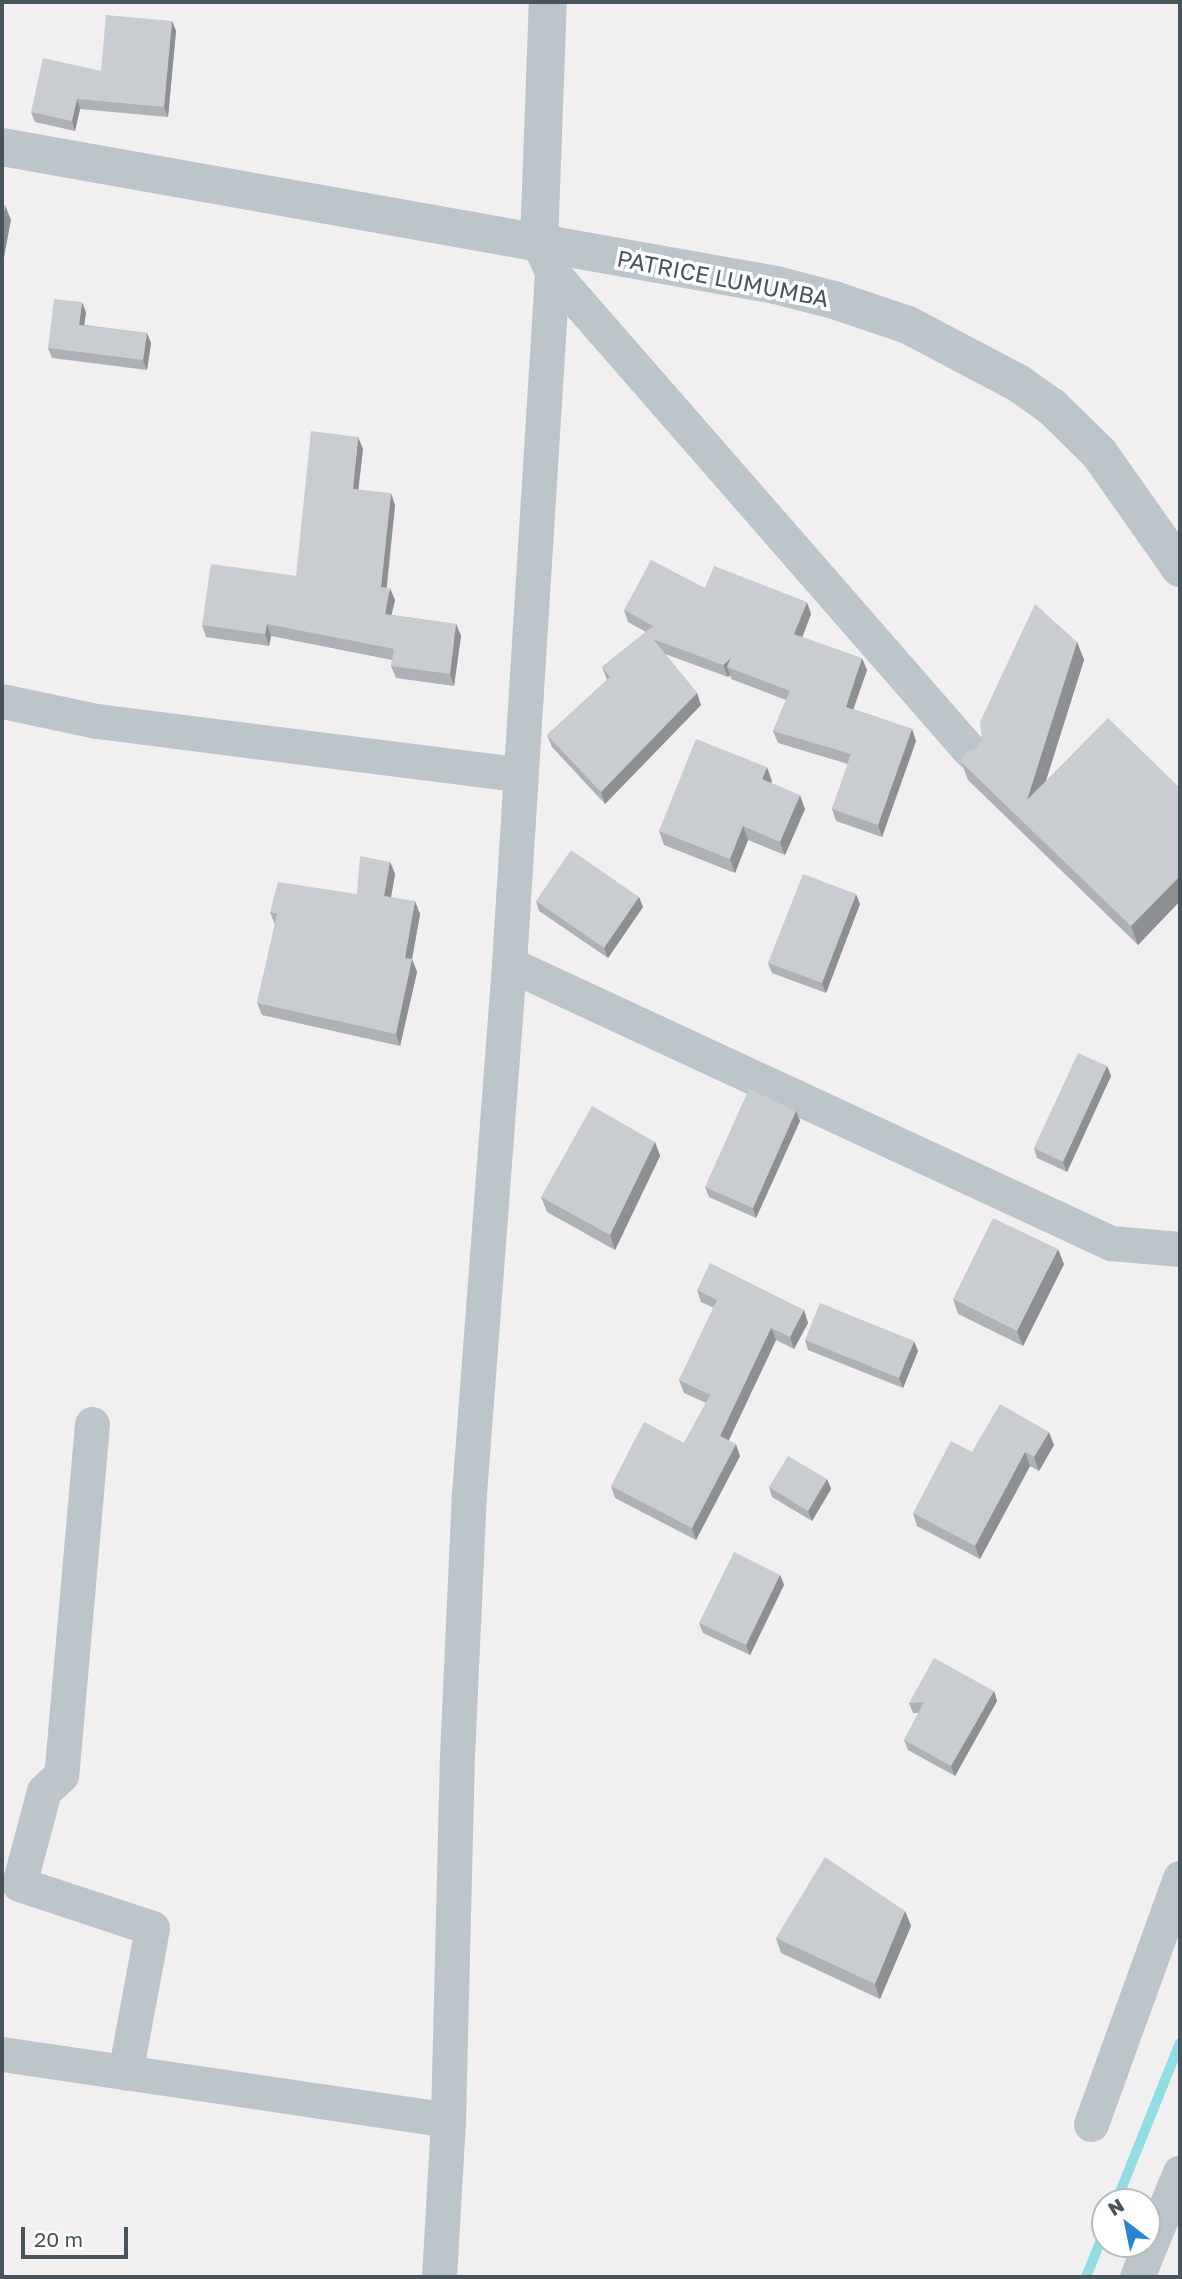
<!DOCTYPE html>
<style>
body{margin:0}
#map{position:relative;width:1182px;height:2279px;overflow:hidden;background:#f1efef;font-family:"Golos Text",sans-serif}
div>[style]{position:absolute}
.stream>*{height:10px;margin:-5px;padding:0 5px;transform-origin:5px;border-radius:5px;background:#92dce4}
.minor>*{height:35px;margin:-17.5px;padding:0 17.5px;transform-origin:17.5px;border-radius:17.5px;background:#bcc5ca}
.tertiary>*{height:38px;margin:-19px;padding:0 19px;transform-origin:19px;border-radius:19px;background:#bcc5ca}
.wall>*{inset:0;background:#adb0b4}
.shaded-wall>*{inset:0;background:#8d9092}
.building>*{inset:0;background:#c9cdd1}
span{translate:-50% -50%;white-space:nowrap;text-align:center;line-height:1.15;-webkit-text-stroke:7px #fff;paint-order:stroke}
.street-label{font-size:23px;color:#48545b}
.frame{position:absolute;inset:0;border:4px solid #48545b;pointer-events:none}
.north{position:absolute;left:1091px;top:2188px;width:70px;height:70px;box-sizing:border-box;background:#fff;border:2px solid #b6bbbd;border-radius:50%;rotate:328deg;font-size:19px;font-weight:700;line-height:28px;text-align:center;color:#48545b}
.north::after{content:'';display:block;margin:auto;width:24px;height:32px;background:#2984d1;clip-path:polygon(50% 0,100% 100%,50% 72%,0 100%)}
.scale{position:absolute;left:21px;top:2227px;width:107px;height:32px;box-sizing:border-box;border:4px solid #48545b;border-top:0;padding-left:9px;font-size:21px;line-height:24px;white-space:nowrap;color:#48545b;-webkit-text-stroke:5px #fff;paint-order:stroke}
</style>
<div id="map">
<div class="stream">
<div style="left:1116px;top:2202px;width:171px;rotate:-68.1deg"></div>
<div style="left:1086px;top:2277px;width:51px;rotate:-68deg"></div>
</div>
<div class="minor">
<div style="left:552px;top:272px;width:636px;rotate:48.89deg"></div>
<div style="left:2px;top:701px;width:97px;rotate:11.9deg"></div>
<div style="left:97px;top:721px;width:425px;rotate:7.2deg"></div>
<div style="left:509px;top:964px;width:664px;rotate:24.87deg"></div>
<div style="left:1111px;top:1243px;width:69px;rotate:5deg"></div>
<div style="left:92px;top:1424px;width:352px;rotate:95deg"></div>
<div style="left:61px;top:1775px;width:23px;rotate:137deg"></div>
<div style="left:44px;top:1791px;width:96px;rotate:105deg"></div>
<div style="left:19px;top:1884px;width:140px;rotate:18.3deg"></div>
<div style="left:152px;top:1928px;width:147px;rotate:100.5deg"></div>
<div style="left:2px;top:2054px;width:451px;rotate:8.4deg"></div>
<div style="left:1091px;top:2124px;width:262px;rotate:-70.1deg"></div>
<div style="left:439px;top:2277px;width:157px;rotate:-86.7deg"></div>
<div style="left:448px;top:2120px;width:364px;rotate:-88.6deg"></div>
<div style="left:457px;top:1756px;width:262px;rotate:-87.4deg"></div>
<div style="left:469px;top:1494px;width:532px;rotate:-85.68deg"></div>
<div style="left:509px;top:964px;width:693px;rotate:-86.44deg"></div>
<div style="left:552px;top:272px;width:32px;rotate:-114deg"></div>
<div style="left:1137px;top:2277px;width:113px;rotate:-67.7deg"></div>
</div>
<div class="tertiary">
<div style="left:2px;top:147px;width:786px;rotate:10.11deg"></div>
<div style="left:776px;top:285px;width:60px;rotate:14.5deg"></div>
<div style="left:834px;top:300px;width:78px;rotate:18.7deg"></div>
<div style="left:908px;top:325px;width:124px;rotate:27.8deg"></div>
<div style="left:1018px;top:383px;width:42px;rotate:35.2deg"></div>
<div style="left:1052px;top:407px;width:66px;rotate:44.4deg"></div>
<div style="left:1099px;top:453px;width:141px;rotate:54.8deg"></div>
<div style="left:539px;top:243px;width:241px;rotate:-87.9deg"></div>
</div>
<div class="wall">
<div style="clip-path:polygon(172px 21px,176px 31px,168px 117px,80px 109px,75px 131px,35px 122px,31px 112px,101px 71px)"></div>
<div style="clip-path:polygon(86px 312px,84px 325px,147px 333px,151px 343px,147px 370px,52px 358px,48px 348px)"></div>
<div style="clip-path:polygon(363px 449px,358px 490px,395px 505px,387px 588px,395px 600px,391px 615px,456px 624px,461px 636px,454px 686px,396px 678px,391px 666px,392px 660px,271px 636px,269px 646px,206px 637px,202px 625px,296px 576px)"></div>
<div style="clip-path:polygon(705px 588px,811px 614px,802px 637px,867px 670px,853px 709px,912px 729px,916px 741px,882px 837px,836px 821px,832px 809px,848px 764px,778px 743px,773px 731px,786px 700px,731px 679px,730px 675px,728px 677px,665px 654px,697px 693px,701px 705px,605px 804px,552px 747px,547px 735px,607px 680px,602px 667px,646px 632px,628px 622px,624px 610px)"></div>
<div style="clip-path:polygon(1077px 642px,1084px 660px,1046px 781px,1180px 788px,1180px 901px,1138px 945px,968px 780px,961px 762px,976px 748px)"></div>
<div style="clip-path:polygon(772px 781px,771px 783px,805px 809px,785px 855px,748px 840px,735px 873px,664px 845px,659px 831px)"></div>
<div style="clip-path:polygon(390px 862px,395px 874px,391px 897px,420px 914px,412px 959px,417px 972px,400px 1046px,262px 1015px,257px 1003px,275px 925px,270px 912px,357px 894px)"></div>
<div style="clip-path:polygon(639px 897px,643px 907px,608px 958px,539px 911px,536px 901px)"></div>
<div style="clip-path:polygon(860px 904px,826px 993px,772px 973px,768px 963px)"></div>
<div style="clip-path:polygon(1107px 1066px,1111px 1076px,1067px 1172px,1037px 1158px,1034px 1148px)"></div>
<div style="clip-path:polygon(796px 1111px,800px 1121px,756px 1218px,709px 1197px,705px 1187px)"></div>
<div style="clip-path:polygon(655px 1142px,660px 1156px,615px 1250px,547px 1212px,541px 1197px)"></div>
<div style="clip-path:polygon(1064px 1264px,1023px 1346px,958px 1314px,953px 1299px)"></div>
<div style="clip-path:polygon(697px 1290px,804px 1310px,808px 1323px,794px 1349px,776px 1340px,729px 1440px,740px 1456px,696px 1540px,615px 1498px,611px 1486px,684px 1443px,706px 1403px,684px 1393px,679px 1380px,714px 1308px,701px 1302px)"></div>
<div style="clip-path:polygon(805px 1340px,918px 1351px,903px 1388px,808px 1350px)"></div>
<div style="clip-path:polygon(1054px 1445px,1039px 1471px,1030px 1466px,980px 1559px,917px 1526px,913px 1513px,972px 1452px)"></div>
<div style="clip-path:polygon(827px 1479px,831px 1489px,812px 1521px,772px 1497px,769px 1487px)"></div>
<div style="clip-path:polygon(780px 1575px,784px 1585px,750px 1655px,703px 1633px,699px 1623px)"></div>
<div style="clip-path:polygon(994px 1691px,997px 1701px,955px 1776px,908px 1750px,904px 1740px,919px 1713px,913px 1713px,909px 1703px)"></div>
<div style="clip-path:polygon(905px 1911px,911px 1926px,880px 1999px,781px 1953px,776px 1938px)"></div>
</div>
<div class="shaded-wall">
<div style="clip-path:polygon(172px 21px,176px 31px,168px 117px,164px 107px)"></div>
<div style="clip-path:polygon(77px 99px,80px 109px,75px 131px,72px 121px)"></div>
<div style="clip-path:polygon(5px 205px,11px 220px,2px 268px,2px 225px)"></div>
<div style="clip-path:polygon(82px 302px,86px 312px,83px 335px,79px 325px)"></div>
<div style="clip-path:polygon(147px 333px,151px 343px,147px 370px,143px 360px)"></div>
<div style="clip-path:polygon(358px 437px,363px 449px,357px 501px,353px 489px)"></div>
<div style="clip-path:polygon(391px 493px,395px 505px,385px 599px,381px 587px)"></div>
<div style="clip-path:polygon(390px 588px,395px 600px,389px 626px,385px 614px)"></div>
<div style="clip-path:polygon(807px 602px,811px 614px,799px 646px,794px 634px)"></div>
<div style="clip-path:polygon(267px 624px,271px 636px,269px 646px,265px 634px)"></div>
<div style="clip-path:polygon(456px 624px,461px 636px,454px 686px,450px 674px)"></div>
<div style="clip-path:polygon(1077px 642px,1084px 660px,1034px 818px,1027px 800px)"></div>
<div style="clip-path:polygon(731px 658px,727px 667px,730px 675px,728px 677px,723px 665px)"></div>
<div style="clip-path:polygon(862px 658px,867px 670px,850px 719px,846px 707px)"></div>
<div style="clip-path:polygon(697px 693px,701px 705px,605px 804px,601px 792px)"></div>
<div style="clip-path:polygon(912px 729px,916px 741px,882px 837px,878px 825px)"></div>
<div style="clip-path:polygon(767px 767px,772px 781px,767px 793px,762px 779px)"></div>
<div style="clip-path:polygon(800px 795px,805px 809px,785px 855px,780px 842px)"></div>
<div style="clip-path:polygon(743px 826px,748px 840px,735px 873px,730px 859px)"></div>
<div style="clip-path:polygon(390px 862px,395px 874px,389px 909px,384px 896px)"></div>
<div style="clip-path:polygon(1180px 876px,1180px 901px,1138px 945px,1131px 926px)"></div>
<div style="clip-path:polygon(856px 894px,860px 904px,826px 993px,822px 983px)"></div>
<div style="clip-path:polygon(639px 897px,643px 907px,608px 958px,604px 948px)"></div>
<div style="clip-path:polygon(415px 901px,420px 914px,410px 970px,405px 958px)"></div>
<div style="clip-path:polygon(412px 959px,417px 972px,400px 1046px,396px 1034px)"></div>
<div style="clip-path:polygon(1107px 1066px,1111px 1076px,1067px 1172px,1063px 1162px)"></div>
<div style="clip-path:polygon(796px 1111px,800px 1121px,756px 1218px,753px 1208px)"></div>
<div style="clip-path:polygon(655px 1142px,660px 1156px,615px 1250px,610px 1235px)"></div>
<div style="clip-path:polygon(1058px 1249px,1064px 1264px,1023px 1346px,1017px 1331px)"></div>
<div style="clip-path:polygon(804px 1310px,808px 1323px,794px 1349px,790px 1337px)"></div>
<div style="clip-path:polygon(771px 1328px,776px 1340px,725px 1448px,720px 1436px)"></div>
<div style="clip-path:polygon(914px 1341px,918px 1351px,903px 1388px,899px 1378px)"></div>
<div style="clip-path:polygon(1049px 1432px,1054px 1445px,1039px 1471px,1034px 1457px)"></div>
<div style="clip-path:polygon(736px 1444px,740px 1456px,696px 1540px,692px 1528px)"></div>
<div style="clip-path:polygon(1025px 1452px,1030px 1466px,980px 1559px,975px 1546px)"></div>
<div style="clip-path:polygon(827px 1479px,831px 1489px,812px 1521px,808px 1511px)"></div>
<div style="clip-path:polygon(780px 1575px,784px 1585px,750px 1655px,746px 1645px)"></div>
<div style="clip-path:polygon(994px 1691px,997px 1701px,955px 1776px,951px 1766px)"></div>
<div style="clip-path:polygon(905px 1911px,911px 1926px,880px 1999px,875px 1984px)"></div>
</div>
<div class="building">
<div style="clip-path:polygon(106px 15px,172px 21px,164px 107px,77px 99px,72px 121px,31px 112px,43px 58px,101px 71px)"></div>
<div style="clip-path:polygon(2px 205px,5px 205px,2px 225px)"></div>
<div style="clip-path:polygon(54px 299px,82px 302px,79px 325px,147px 333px,143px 360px,48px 348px)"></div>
<div style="clip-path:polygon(311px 431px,358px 437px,353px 489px,391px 493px,381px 587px,390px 588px,385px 614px,456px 624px,450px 674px,391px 666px,394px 649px,267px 624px,265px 634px,202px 625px,211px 564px,296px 576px)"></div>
<div style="clip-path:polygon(651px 560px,705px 588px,714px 566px,807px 602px,794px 634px,862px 658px,846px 707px,912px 729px,878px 825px,832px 809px,851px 754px,773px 731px,790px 691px,727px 667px,731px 658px,723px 665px,653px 639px,697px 693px,601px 792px,547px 735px,610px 677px,602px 667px,653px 626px,624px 610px)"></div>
<div style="clip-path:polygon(1035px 604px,1077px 642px,1027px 800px,1108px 718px,1180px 788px,1180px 876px,1131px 926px,961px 762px,966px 752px,976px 748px,982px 740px,980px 722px)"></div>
<div style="clip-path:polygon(696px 739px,767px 767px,762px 779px,800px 795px,780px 842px,743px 826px,730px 859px,659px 831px)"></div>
<div style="clip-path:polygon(571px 850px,639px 897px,604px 948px,536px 901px)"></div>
<div style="clip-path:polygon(360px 856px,390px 862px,384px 896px,415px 901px,405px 958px,412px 959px,396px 1034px,257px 1003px,277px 914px,270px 912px,278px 882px,357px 894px)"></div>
<div style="clip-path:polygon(803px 874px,856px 894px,822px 983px,768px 963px)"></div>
<div style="clip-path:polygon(1078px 1053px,1107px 1066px,1063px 1162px,1034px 1148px)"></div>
<div style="clip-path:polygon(749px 1089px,796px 1111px,753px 1208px,705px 1187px)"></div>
<div style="clip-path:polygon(592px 1106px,655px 1142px,610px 1235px,541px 1197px)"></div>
<div style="clip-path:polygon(993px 1218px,1058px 1249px,1017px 1331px,953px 1299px)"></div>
<div style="clip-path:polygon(710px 1263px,804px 1310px,790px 1337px,771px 1328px,720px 1436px,736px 1444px,692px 1528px,611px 1486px,644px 1422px,684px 1443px,710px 1395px,679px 1380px,717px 1300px,697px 1290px)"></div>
<div style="clip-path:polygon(820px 1303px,914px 1341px,899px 1378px,805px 1340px)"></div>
<div style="clip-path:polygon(1000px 1404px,1049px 1432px,1034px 1457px,1025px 1452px,975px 1546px,913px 1513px,951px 1441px,972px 1452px)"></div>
<div style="clip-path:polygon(788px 1456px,827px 1479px,808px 1511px,769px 1487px)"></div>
<div style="clip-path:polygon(734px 1552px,780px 1575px,746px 1645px,699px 1623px)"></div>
<div style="clip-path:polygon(934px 1658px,994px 1691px,951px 1766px,904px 1740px,924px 1702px,909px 1703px)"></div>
<div style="clip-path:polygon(825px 1857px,905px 1911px,875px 1984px,776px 1938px)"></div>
</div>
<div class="street-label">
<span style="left:723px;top:278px;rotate:11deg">PATRICE LUMUMBA</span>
</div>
<div class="frame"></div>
<div class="north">N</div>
<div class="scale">20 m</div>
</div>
